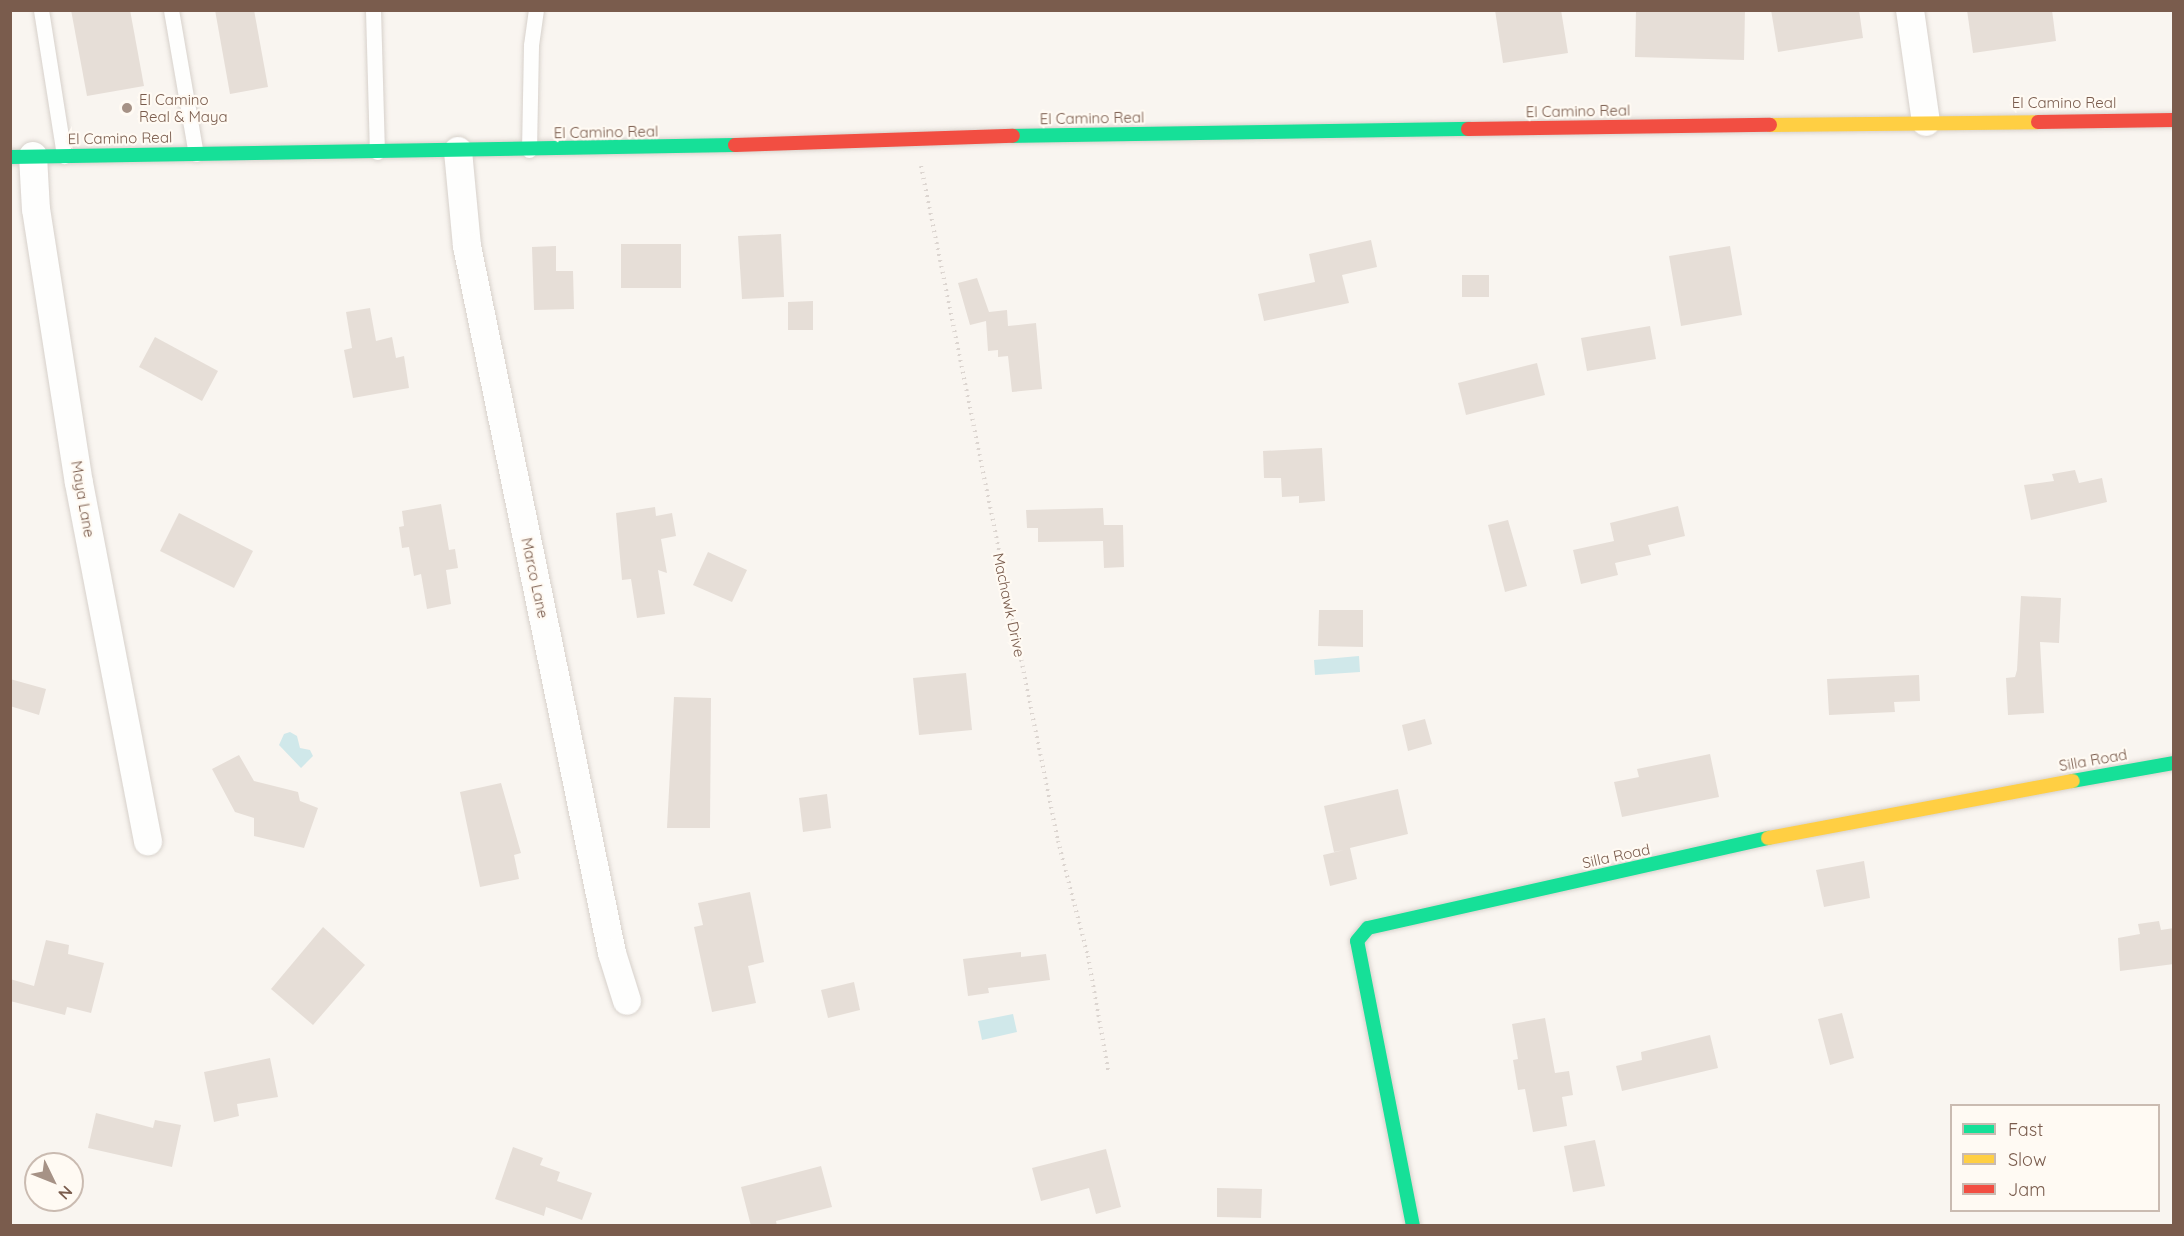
<!DOCTYPE html>
<style>
body{margin:0}
#map{position:relative;width:2184px;height:1236px;overflow:hidden;background:#f9f5f0;font-family:Quicksand,sans-serif}
div>[style]{position:absolute}
.water>*{inset:0;background:#d0e8ea}
.building>*{inset:0;background:#e6ded7}
.path>*{height:4px;margin-top:-2px;transform-origin:0;background:repeating-linear-gradient(90deg,#dcd5d0 0 1.5px,transparent 0 6px)}
.roads{filter:drop-shadow(0 0 2px #d7d1cb) drop-shadow(0 0 2px #d7d1cb)}
.lane>*{height:15px;margin:-7.5px;padding:0 7.5px;transform-origin:7.5px;border-radius:7.5px;background:#fefefd}
.street>*{height:28px;margin:-14px;padding:0 14px;transform-origin:14px;border-radius:14px;background:#fefefd}
.fast>*{height:14px;margin:-7px;padding:0 7px;transform-origin:7px;border-radius:7px;background:#16e098}
.slow>*{height:14px;margin:-7px;padding:0 7px;transform-origin:7px;border-radius:7px;background:#ffcf43}
.jam>*{height:14px;margin:-7px;padding:0 7px;transform-origin:7px;border-radius:7px;background:#f24e42}
.dots>*{width:16px;height:16px;translate:-50% -50%;box-sizing:border-box;border:3px solid #fffaf3;border-radius:50%}
span{translate:-50% -50%;white-space:nowrap;text-align:center;line-height:1.15;-webkit-text-stroke:4.5px #fffaf3;paint-order:stroke}
.poi-label{font-size:15px;color:#7a5c4d}
.left{translate:0 -50%;text-align:left}
.street-label{font-size:15px;color:#7a5c4d}
.frame{position:absolute;inset:0;border:12px solid #7a5c4d;pointer-events:none}
.legend{position:absolute;left:1950px;top:1104px;width:210px;height:108px;box-sizing:border-box;background:#fffaf3;border:2px solid #cabbb1;margin:0;padding:8px 10px;list-style:none;font-size:18px;color:#7a5c4d}
.legend li{display:flex;align-items:center;gap:12px;height:30px}
.legend b{width:30px;border:2px solid #cabbb1}
.north{position:absolute;left:24px;top:1152px;width:60px;height:60px;box-sizing:border-box;background:#fffaf3;border:2px solid #cabbb1;border-radius:50%;rotate:133deg;font-size:16px;font-weight:700;line-height:24px;text-align:center;color:#7a5c4d}
.north::after{content:'';display:block;margin:auto;width:21px;height:27px;background:#a69286;clip-path:polygon(50% 0,100% 100%,50% 72%,0 100%)}
</style>
<div id="map">
<div class="water">
<div style="clip-path:polygon(1359px 656px,1360px 672px,1315px 675px,1314px 660px)"></div>
<div style="clip-path:polygon(290px 732px,297px 736px,300px 748px,310px 750px,313px 756px,301px 768px,279px 745px,284px 734px)"></div>
<div style="clip-path:polygon(1013px 1014px,1017px 1032px,982px 1040px,978px 1021px)"></div>
</div>
<div class="building">
<div style="clip-path:polygon(71px 10px,130px 10px,144px 86px,87px 96px)"></div>
<div style="clip-path:polygon(215px 10px,254px 10px,268px 87px,230px 94px)"></div>
<div style="clip-path:polygon(1495px 10px,1561px 10px,1568px 53px,1503px 63px)"></div>
<div style="clip-path:polygon(1636px 10px,1745px 10px,1744px 60px,1635px 57px)"></div>
<div style="clip-path:polygon(1771px 10px,1859px 10px,1863px 38px,1778px 52px)"></div>
<div style="clip-path:polygon(1967px 10px,2052px 10px,2056px 41px,1973px 53px)"></div>
<div style="clip-path:polygon(781px 234px,784px 297px,742px 299px,738px 236px)"></div>
<div style="clip-path:polygon(1371px 240px,1377px 267px,1342px 275px,1349px 303px,1264px 321px,1258px 294px,1315px 282px,1309px 254px)"></div>
<div style="clip-path:polygon(621px 244px,681px 244px,681px 288px,621px 288px)"></div>
<div style="clip-path:polygon(556px 246px,556px 271px,573px 271px,574px 309px,534px 310px,532px 247px)"></div>
<div style="clip-path:polygon(1730px 246px,1742px 315px,1681px 326px,1669px 256px)"></div>
<div style="clip-path:polygon(1462px 275px,1489px 275px,1489px 297px,1462px 297px)"></div>
<div style="clip-path:polygon(977px 278px,989px 312px,1007px 310px,1008px 326px,1036px 323px,1042px 389px,1012px 392px,1008px 356px,998px 357px,998px 350px,988px 351px,986px 321px,970px 325px,958px 283px)"></div>
<div style="clip-path:polygon(813px 301px,813px 330px,788px 330px,788px 302px)"></div>
<div style="clip-path:polygon(370px 308px,376px 341px,392px 337px,396px 358px,404px 356px,409px 388px,353px 398px,344px 350px,352px 348px,346px 312px)"></div>
<div style="clip-path:polygon(1650px 326px,1656px 359px,1587px 371px,1581px 338px)"></div>
<div style="clip-path:polygon(155px 337px,218px 371px,202px 401px,139px 367px)"></div>
<div style="clip-path:polygon(1537px 363px,1545px 395px,1466px 415px,1458px 383px)"></div>
<div style="clip-path:polygon(1322px 448px,1325px 501px,1299px 503px,1299px 496px,1282px 497px,1281px 478px,1264px 478px,1263px 451px)"></div>
<div style="clip-path:polygon(2075px 470px,2079px 483px,2102px 478px,2107px 502px,2031px 520px,2024px 485px,2054px 481px,2052px 474px)"></div>
<div style="clip-path:polygon(441px 504px,449px 550px,455px 549px,458px 568px,446px 570px,451px 604px,427px 609px,421px 574px,414px 576px,409px 547px,402px 548px,399px 527px,404px 526px,402px 511px)"></div>
<div style="clip-path:polygon(1678px 506px,1685px 536px,1648px 545px,1651px 555px,1615px 563px,1618px 575px,1581px 584px,1573px 550px,1614px 541px,1610px 523px)"></div>
<div style="clip-path:polygon(655px 507px,656px 516px,672px 513px,676px 536px,661px 539px,667px 573px,658px 570px,665px 614px,637px 618px,631px 579px,622px 580px,616px 513px)"></div>
<div style="clip-path:polygon(1103px 508px,1104px 525px,1123px 525px,1124px 567px,1104px 568px,1103px 541px,1038px 542px,1038px 528px,1027px 528px,1026px 510px)"></div>
<div style="clip-path:polygon(179px 513px,253px 551px,234px 588px,160px 551px)"></div>
<div style="clip-path:polygon(1508px 520px,1527px 586px,1505px 592px,1488px 525px)"></div>
<div style="clip-path:polygon(708px 552px,747px 570px,732px 602px,693px 585px)"></div>
<div style="clip-path:polygon(2021px 596px,2061px 598px,2059px 643px,2040px 642px,2044px 713px,2008px 715px,2006px 678px,2015px 677px,2017px 670px)"></div>
<div style="clip-path:polygon(1319px 610px,1363px 610px,1363px 647px,1318px 646px)"></div>
<div style="clip-path:polygon(966px 673px,972px 730px,919px 735px,913px 678px)"></div>
<div style="clip-path:polygon(1919px 675px,1920px 701px,1894px 702px,1895px 712px,1829px 715px,1827px 679px)"></div>
<div style="clip-path:polygon(10px 679px,46px 689px,39px 715px,10px 706px)"></div>
<div style="clip-path:polygon(674px 697px,711px 698px,710px 828px,667px 828px)"></div>
<div style="clip-path:polygon(1425px 719px,1432px 744px,1408px 751px,1402px 725px)"></div>
<div style="clip-path:polygon(1710px 754px,1719px 797px,1622px 817px,1614px 782px,1639px 777px,1637px 769px)"></div>
<div style="clip-path:polygon(239px 755px,254px 781px,298px 792px,300px 801px,318px 808px,304px 848px,254px 836px,254px 818px,235px 812px,212px 769px)"></div>
<div style="clip-path:polygon(501px 783px,521px 853px,514px 855px,519px 879px,480px 887px,460px 792px)"></div>
<div style="clip-path:polygon(1398px 789px,1408px 834px,1350px 848px,1357px 879px,1330px 886px,1323px 855px,1344px 850px,1334px 852px,1324px 806px)"></div>
<div style="clip-path:polygon(827px 794px,831px 828px,803px 832px,799px 798px)"></div>
<div style="clip-path:polygon(1864px 861px,1870px 898px,1824px 907px,1816px 870px)"></div>
<div style="clip-path:polygon(750px 892px,764px 962px,748px 966px,756px 1003px,712px 1012px,694px 927px,703px 925px,698px 903px)"></div>
<div style="clip-path:polygon(2159px 921px,2161px 930px,2174px 928px,2174px 964px,2120px 971px,2118px 938px,2140px 934px,2138px 924px)"></div>
<div style="clip-path:polygon(323px 927px,365px 965px,313px 1025px,271px 989px)"></div>
<div style="clip-path:polygon(46px 940px,69px 945px,68px 954px,104px 963px,91px 1013px,67px 1007px,65px 1015px,10px 1001px,10px 979px,34px 986px)"></div>
<div style="clip-path:polygon(1021px 952px,1021px 957px,1046px 954px,1050px 980px,988px 988px,989px 993px,968px 996px,963px 959px)"></div>
<div style="clip-path:polygon(854px 982px,860px 1010px,828px 1018px,821px 990px)"></div>
<div style="clip-path:polygon(1842px 1013px,1854px 1058px,1830px 1065px,1818px 1019px)"></div>
<div style="clip-path:polygon(1545px 1018px,1555px 1073px,1569px 1071px,1573px 1095px,1562px 1097px,1567px 1126px,1533px 1132px,1525px 1089px,1518px 1090px,1513px 1060px,1518px 1059px,1512px 1024px)"></div>
<div style="clip-path:polygon(1710px 1035px,1718px 1068px,1622px 1091px,1616px 1066px,1642px 1060px,1641px 1052px)"></div>
<div style="clip-path:polygon(270px 1058px,278px 1097px,237px 1104px,239px 1116px,214px 1122px,204px 1072px)"></div>
<div style="clip-path:polygon(96px 1113px,153px 1128px,155px 1120px,181px 1125px,172px 1167px,88px 1148px)"></div>
<div style="clip-path:polygon(1595px 1140px,1605px 1186px,1573px 1192px,1564px 1146px)"></div>
<div style="clip-path:polygon(513px 1147px,543px 1158px,540px 1165px,560px 1172px,557px 1181px,592px 1193px,582px 1220px,546px 1207px,544px 1216px,495px 1199px)"></div>
<div style="clip-path:polygon(1106px 1149px,1121px 1207px,1096px 1214px,1089px 1188px,1041px 1201px,1032px 1168px)"></div>
<div style="clip-path:polygon(821px 1166px,832px 1207px,776px 1221px,777px 1226px,751px 1226px,741px 1187px)"></div>
<div style="clip-path:polygon(1217px 1188px,1262px 1189px,1261px 1218px,1217px 1217px)"></div>
</div>
<div class="path">
<div style="left:921px;top:166px;width:689px;rotate:78.53deg"></div>
<div style="left:1058px;top:841px;width:119px;rotate:75.4deg"></div>
<div style="left:1088px;top:956px;width:116px;rotate:80deg"></div>
</div>
<div class="roads">
<div class="lane">
<div style="left:41px;top:10px;width:148px;rotate:81deg"></div>
<div style="left:171px;top:10px;width:146px;rotate:80.2deg"></div>
<div style="left:373px;top:10px;width:142px;rotate:88.4deg"></div>
<div style="left:529px;top:150px;width:105px;rotate:-88.9deg"></div>
<div style="left:531px;top:45px;width:35px;rotate:-82deg"></div>
</div>
<div class="street">
<div style="left:1910px;top:10px;width:113px;rotate:81.9deg"></div>
<div style="left:458px;top:151px;width:95px;rotate:84.6deg"></div>
<div style="left:467px;top:246px;width:722px;rotate:78.41deg"></div>
<div style="left:612px;top:953px;width:50px;rotate:72.6deg"></div>
<div style="left:33px;top:156px;width:53px;rotate:86.8deg"></div>
<div style="left:36px;top:209px;width:277px;rotate:81.1deg"></div>
<div style="left:79px;top:483px;width:365px;rotate:79.1deg"></div>
</div>
<div class="fast">
<div style="left:1013px;top:136px;width:455px;rotate:-0.9deg"></div>
<div style="left:10px;top:157px;width:725px;rotate:-0.95deg"></div>
<div style="left:2073px;top:781px;width:103px;rotate:-10.1deg"></div>
<div style="left:1413px;top:1226px;width:290px;rotate:-101.1deg"></div>
<div style="left:1357px;top:941px;width:17px;rotate:-50deg"></div>
<div style="left:1368px;top:928px;width:410px;rotate:-12.7deg"></div>
</div>
<div class="slow">
<div style="left:1770px;top:125px;width:268px;rotate:-0.6deg"></div>
<div style="left:1768px;top:838px;width:310px;rotate:-10.6deg"></div>
</div>
<div class="jam">
<div style="left:2038px;top:122px;width:136px;rotate:-0.8deg"></div>
<div style="left:1468px;top:129px;width:302px;rotate:-0.8deg"></div>
<div style="left:735px;top:145px;width:278px;rotate:-1.9deg"></div>
</div>
</div>
<div class="dots">
<div style="left:127px;top:108px;background:#a69286"></div>
</div>
<div class="poi-label">
<span class="left" style="left:139px;top:108px">El Camino<br>Real &amp; Maya</span>
</div>
<div class="street-label">
<span style="left:2064px;top:103px">El Camino Real</span>
<span style="left:1578px;top:111px;rotate:-1deg">El Camino Real</span>
<span style="left:1092px;top:118px;rotate:-1deg">El Camino Real</span>
<span style="left:606px;top:132px;rotate:-1deg">El Camino Real</span>
<span style="left:120px;top:138px;rotate:-1deg">El Camino Real</span>
<span style="left:83px;top:499px;rotate:80deg">Maya Lane</span>
<span style="left:535px;top:578px;rotate:78deg">Marco Lane</span>
<span style="left:1009px;top:605px;rotate:78deg">Machawk Drive</span>
<span style="left:2093px;top:760px;rotate:-10deg">Silla Road</span>
<span style="left:1616px;top:856px;rotate:-12deg">Silla Road</span>
</div>
<div class="frame"></div>
<ul class="legend">
<li><b style="height:8px;background:#16e098"></b>Fast</li>
<li><b style="height:8px;background:#ffcf43"></b>Slow</li>
<li><b style="height:8px;background:#f24e42"></b>Jam</li>
</ul>
<div class="north">N</div>
</div>
